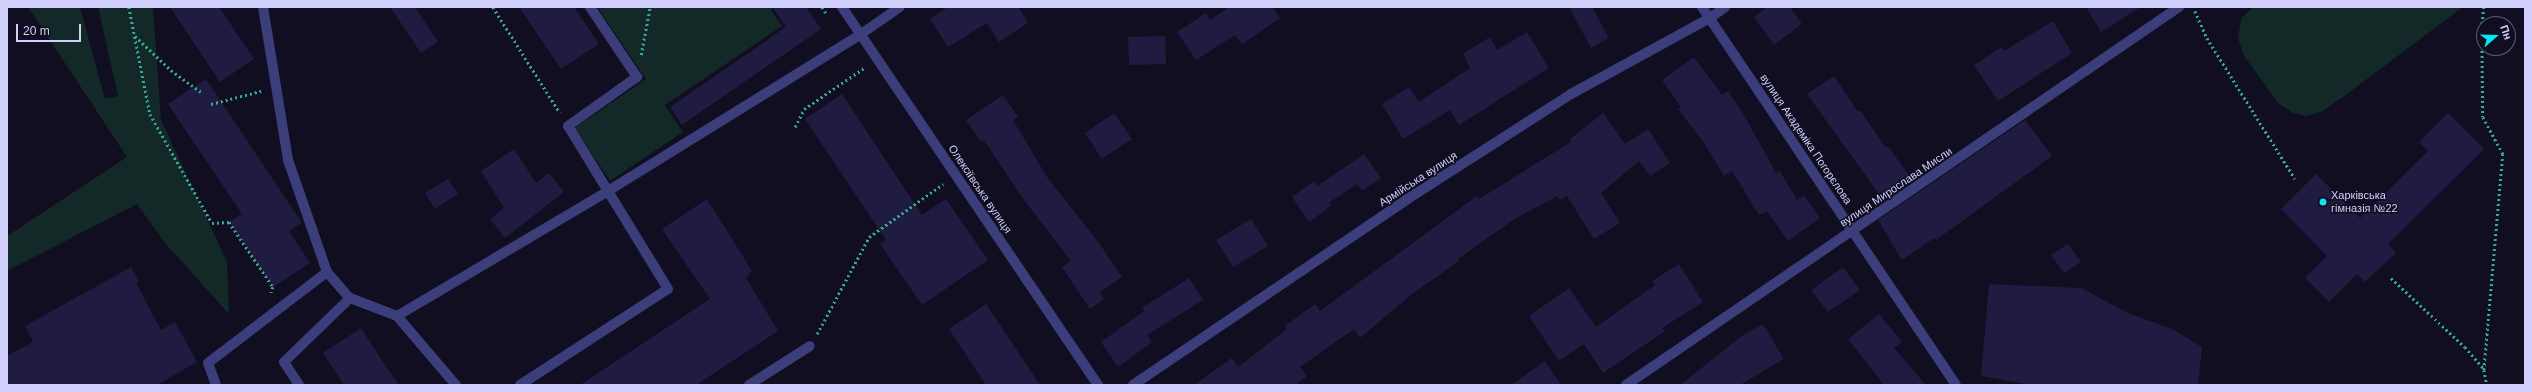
<!DOCTYPE html>
<meta charset="utf-8">
<style>
body{margin:0}
#map{position:relative;width:2532px;height:392px;overflow:hidden;background:#100e20;font-family:Arial,sans-serif}
div>[style]{position:absolute}
.green>*{inset:0;background:#122927}
.building>*{inset:0;background:#201b40}
.path>*{height:2.5px;margin-top:-1.25px;transform-origin:0;background:repeating-linear-gradient(90deg,#35ab9b 0 2px,transparent 0 5px)}
.minor>*{height:10px;margin:-5px;padding:0 5px;transform-origin:5px;border-radius:5px;background:#3c3e7c}
.dots>*{width:11px;height:11px;translate:-50% -50%;box-sizing:border-box;border:2px solid #100e20;border-radius:50%}
span{translate:-50% -50%;white-space:nowrap;text-align:center;line-height:1.15;-webkit-text-stroke:3px #100e20;paint-order:stroke}
.street-label{font-size:11px;color:#d1d0fc}
.poi-label{font-size:11px;color:#d1d0fc}
.left{translate:0 -50%;text-align:left}
.frame{position:absolute;inset:0;border:8px solid #d1d0fc;pointer-events:none}
.north{position:absolute;left:2476px;top:16px;width:40px;height:40px;box-sizing:border-box;background:#100e20;border:1px solid #5d5c78;border-radius:50%;rotate:70deg;font-size:11px;font-weight:700;line-height:16px;text-align:center;color:#d1d0fc}
.north::after{content:'';display:block;margin:auto;width:14px;height:18px;background:#0de5eb;clip-path:polygon(50% 0,100% 100%,50% 72%,0 100%)}
.scale{position:absolute;left:16px;top:24px;width:65px;height:18px;box-sizing:border-box;border:2px solid #d1d0fc;border-top:0;padding-left:5px;font-size:12px;line-height:14px;white-space:nowrap;color:#d1d0fc;-webkit-text-stroke:3px #100e20;paint-order:stroke}
</style>
<div id="map">
<div class="green">
<div style="clip-path:polygon(28px 7px,80px 7px,105px 99px,118px 96px,98px 7px,153px 7px,161px 120px,227px 262px,229px 314px,165px 243px,137px 204px,7px 271px,7px 236px,127px 157px)"></div>
<div style="clip-path:polygon(597px 7px,774px 7px,771px 10px,782px 26px,665px 105px,683px 132px,610px 181px,575px 128px,646px 79px)"></div>
<div style="clip-path:polygon(2253px 7px,2463px 7px,2343px 97px,2321px 112px,2306px 116px,2293px 113px,2278px 103px,2244px 56px,2238px 38px,2241px 19px)"></div>
</div>
<div class="building">
<div style="clip-path:polygon(170px 7px,219px 7px,254px 59px,220px 82px)"></div>
<div style="clip-path:polygon(390px 7px,415px 7px,438px 42px,421px 53px)"></div>
<div style="clip-path:polygon(519px 7px,574px 7px,599px 44px,561px 69px)"></div>
<div style="clip-path:polygon(772px 7px,806px 7px,821px 29px,682px 125px,670px 107px,786px 27px)"></div>
<div style="clip-path:polygon(948px 7px,1018px 7px,1028px 23px,999px 42px,987px 23px,948px 47px,930px 19px)"></div>
<div style="clip-path:polygon(1229px 7px,1272px 7px,1280px 18px,1242px 44px,1235px 35px,1196px 60px,1177px 32px,1206px 13px,1210px 20px)"></div>
<div style="clip-path:polygon(1569px 7px,1592px 7px,1609px 38px,1591px 48px)"></div>
<div style="clip-path:polygon(1767px 7px,1790px 7px,1802px 24px,1774px 45px,1754px 17px)"></div>
<div style="clip-path:polygon(2086px 7px,2141px 7px,2101px 32px)"></div>
<div style="clip-path:polygon(2053px 21px,2072px 53px,1998px 101px,1974px 65px,2001px 47px,2004px 51px)"></div>
<div style="clip-path:polygon(1527px 32px,1549px 68px,1459px 125px,1450px 110px,1403px 139px,1382px 104px,1409px 87px,1419px 102px,1470px 68px,1463px 54px,1490px 37px,1497px 50px)"></div>
<div style="clip-path:polygon(1165px 36px,1166px 64px,1129px 65px,1128px 37px)"></div>
<div style="clip-path:polygon(1694px 57px,1722px 95px,1728px 91px,1744px 115px,1776px 173px,1780px 171px,1797px 200px,1804px 195px,1820px 218px,1788px 241px,1767px 211px,1759px 215px,1732px 171px,1724px 176px,1704px 143px,1678px 109px,1681px 107px,1662px 80px)"></div>
<div style="clip-path:polygon(1834px 76px,1858px 112px,1860px 110px,1886px 148px,1888px 146px,1913px 181px,1884px 201px,1807px 94px)"></div>
<div style="clip-path:polygon(206px 79px,302px 223px,289px 231px,310px 263px,273px 287px,229px 222px,242px 214px,168px 104px)"></div>
<div style="clip-path:polygon(842px 94px,922px 215px,946px 199px,988px 260px,922px 305px,880px 244px,886px 240px,805px 119px)"></div>
<div style="clip-path:polygon(1003px 95px,1018px 117px,1013px 120px,1047px 177px,1099px 243px,1122px 277px,1100px 292px,1104px 299px,1090px 309px,1062px 267px,1071px 261px,1021px 196px,984px 140px,981px 142px,966px 120px)"></div>
<div style="clip-path:polygon(1114px 113px,1132px 139px,1102px 159px,1085px 133px)"></div>
<div style="clip-path:polygon(1603px 113px,1625px 144px,1648px 129px,1670px 163px,1650px 176px,1639px 161px,1601px 193px,1620px 223px,1594px 239px,1567px 196px,1560px 200px,1557px 196px,1513px 220px,1458px 259px,1459px 261px,1412px 294px,1360px 338px,1354px 329px,1300px 367px,1307px 376px,1296px 385px,1194px 385px,1232px 358px,1238px 367px,1287px 329px,1285px 326px,1315px 304px,1320px 311px,1477px 196px,1479px 199px,1571px 142px,1570px 139px)"></div>
<div style="clip-path:polygon(2448px 113px,2484px 149px,2388px 244px,2396px 253px,2365px 282px,2357px 274px,2329px 302px,2305px 278px,2327px 256px,2281px 209px,2316px 174px,2360px 218px,2428px 151px,2419px 142px)"></div>
<div style="clip-path:polygon(2025px 120px,2052px 156px,1936px 240px,1934px 238px,1902px 260px,1878px 220px)"></div>
<div style="clip-path:polygon(514px 149px,536px 183px,549px 173px,564px 192px,505px 238px,490px 219px,504px 208px,481px 171px)"></div>
<div style="clip-path:polygon(1364px 154px,1381px 178px,1362px 191px,1357px 184px,1329px 203px,1331px 206px,1309px 222px,1292px 197px,1314px 181px,1317px 186px)"></div>
<div style="clip-path:polygon(448px 179px,458px 194px,435px 209px,425px 193px)"></div>
<div style="clip-path:polygon(707px 199px,752px 271px,746px 278px,778px 331px,696px 385px,580px 385px,710px 299px,662px 229px)"></div>
<div style="clip-path:polygon(1251px 219px,1268px 246px,1233px 267px,1216px 240px)"></div>
<div style="clip-path:polygon(2068px 244px,2081px 262px,2064px 273px,2051px 255px)"></div>
<div style="clip-path:polygon(1679px 264px,1703px 302px,1662px 328px,1665px 331px,1603px 373px,1584px 344px,1559px 361px,1529px 316px,1569px 288px,1596px 327px,1655px 285px,1652px 281px)"></div>
<div style="clip-path:polygon(131px 267px,139px 282px,136px 283px,161px 330px,175px 322px,197px 362px,157px 385px,7px 385px,7px 356px,33px 342px,25px 326px)"></div>
<div style="clip-path:polygon(1843px 267px,1860px 290px,1828px 312px,1811px 290px)"></div>
<div style="clip-path:polygon(1189px 278px,1203px 300px,1147px 335px,1152px 342px,1118px 367px,1101px 342px,1144px 311px,1142px 308px)"></div>
<div style="clip-path:polygon(1989px 284px,2081px 288px,2128px 313px,2172px 329px,2202px 347px,2198px 385px,2031px 385px,1981px 376px)"></div>
<div style="clip-path:polygon(986px 304px,1040px 385px,986px 385px,949px 329px)"></div>
<div style="clip-path:polygon(1879px 314px,1902px 342px,1894px 348px,1926px 385px,1884px 385px,1848px 339px)"></div>
<div style="clip-path:polygon(1763px 324px,1784px 359px,1740px 385px,1680px 385px,1743px 335px)"></div>
<div style="clip-path:polygon(361px 328px,383px 362px,399px 385px,344px 385px,323px 353px)"></div>
<div style="clip-path:polygon(1545px 361px,1561px 385px,1511px 385px)"></div>
</div>
<div class="path">
<div style="left:129px;top:7px;width:109px;rotate:78.9deg"></div>
<div style="left:150px;top:114px;width:125px;rotate:60.4deg"></div>
<div style="left:212px;top:223px;width:17px;rotate:-3deg"></div>
<div style="left:229px;top:222px;width:78px;rotate:55.9deg"></div>
<div style="left:273px;top:287px;width:6px;rotate:108deg"></div>
<div style="left:493px;top:7px;width:125px;rotate:57.7deg"></div>
<div style="left:822px;top:7px;width:7px;rotate:56deg"></div>
<div style="left:2484px;top:7px;width:19px;rotate:96deg"></div>
<div style="left:2482px;top:26px;width:91px;rotate:89.4deg"></div>
<div style="left:2483px;top:117px;width:42px;rotate:61.6deg"></div>
<div style="left:2503px;top:154px;width:217px;rotate:95deg"></div>
<div style="left:2484px;top:370px;width:15px;rotate:79deg"></div>
<div style="left:2195px;top:11px;width:30px;rotate:66deg"></div>
<div style="left:2207px;top:38px;width:166px;rotate:58deg"></div>
<div style="left:135px;top:36px;width:50px;rotate:43.4deg"></div>
<div style="left:171px;top:70px;width:37px;rotate:36deg"></div>
<div style="left:641px;top:55px;width:49px;rotate:-79.4deg"></div>
<div style="left:211px;top:104px;width:52px;rotate:-14.6deg"></div>
<div style="left:795px;top:127px;width:20px;rotate:-63deg"></div>
<div style="left:804px;top:109px;width:73px;rotate:-34.3deg"></div>
<div style="left:2391px;top:278px;width:101px;rotate:43deg"></div>
<div style="left:2465px;top:347px;width:29px;rotate:49deg"></div>
<div style="left:817px;top:334px;width:110px;rotate:-61.8deg"></div>
<div style="left:869px;top:237px;width:91px;rotate:-35.6deg"></div>
</div>
<div class="minor">
<div style="left:263px;top:7px;width:155px;rotate:80.7deg"></div>
<div style="left:288px;top:160px;width:119px;rotate:70.8deg"></div>
<div style="left:327px;top:272px;width:35px;rotate:49deg"></div>
<div style="left:350px;top:298px;width:50px;rotate:21deg"></div>
<div style="left:397px;top:316px;width:91px;rotate:49.5deg"></div>
<div style="left:842px;top:7px;width:457px;rotate:55.9deg"></div>
<div style="left:1702px;top:7px;width:455px;rotate:56.1deg"></div>
<div style="left:397px;top:316px;width:245px;rotate:-30.6deg"></div>
<div style="left:608px;top:191px;width:298px;rotate:-31.8deg"></div>
<div style="left:861px;top:34px;width:47px;rotate:-34.7deg"></div>
<div style="left:216px;top:385px;width:23px;rotate:-110deg"></div>
<div style="left:208px;top:363px;width:150px;rotate:-37.4deg"></div>
<div style="left:299px;top:385px;width:27px;rotate:-123deg"></div>
<div style="left:284px;top:362px;width:92px;rotate:-44.1deg"></div>
<div style="left:520px;top:385px;width:176px;rotate:-33deg"></div>
<div style="left:668px;top:289px;width:191px;rotate:-121.5deg"></div>
<div style="left:568px;top:126px;width:85px;rotate:-35.4deg"></div>
<div style="left:637px;top:77px;width:84px;rotate:-123.9deg"></div>
<div style="left:749px;top:385px;width:72px;rotate:-32.6deg"></div>
<div style="left:1133px;top:385px;width:330px;rotate:-34.1deg"></div>
<div style="left:1406px;top:200px;width:196px;rotate:-32.7deg"></div>
<div style="left:1571px;top:94px;width:158px;rotate:-28.7deg"></div>
<div style="left:1710px;top:18px;width:19px;rotate:-36deg"></div>
<div style="left:1626px;top:385px;width:670px;rotate:-34.35deg"></div>
</div>
<div class="dots">
<div style="left:2323px;top:202px;background:#0de5eb"></div>
</div>
<div class="street-label">
<span style="left:1806px;top:139px;rotate:56deg">вулиця Академіка Погорєлова</span>
<span style="left:1418px;top:179px;rotate:-33deg">Армійська вулиця</span>
<span style="left:1896px;top:187px;rotate:-34deg">вулиця Мирослава Мисли</span>
<span style="left:980px;top:189px;rotate:56deg">Олексіївська вулиця</span>
</div>
<div class="poi-label">
<span class="left" style="left:2331px;top:202px">Харківська<br>гімназія №22</span>
</div>
<div class="frame"></div>
<div class="north">Пн</div>
<div class="scale">20 m</div>
</div>
